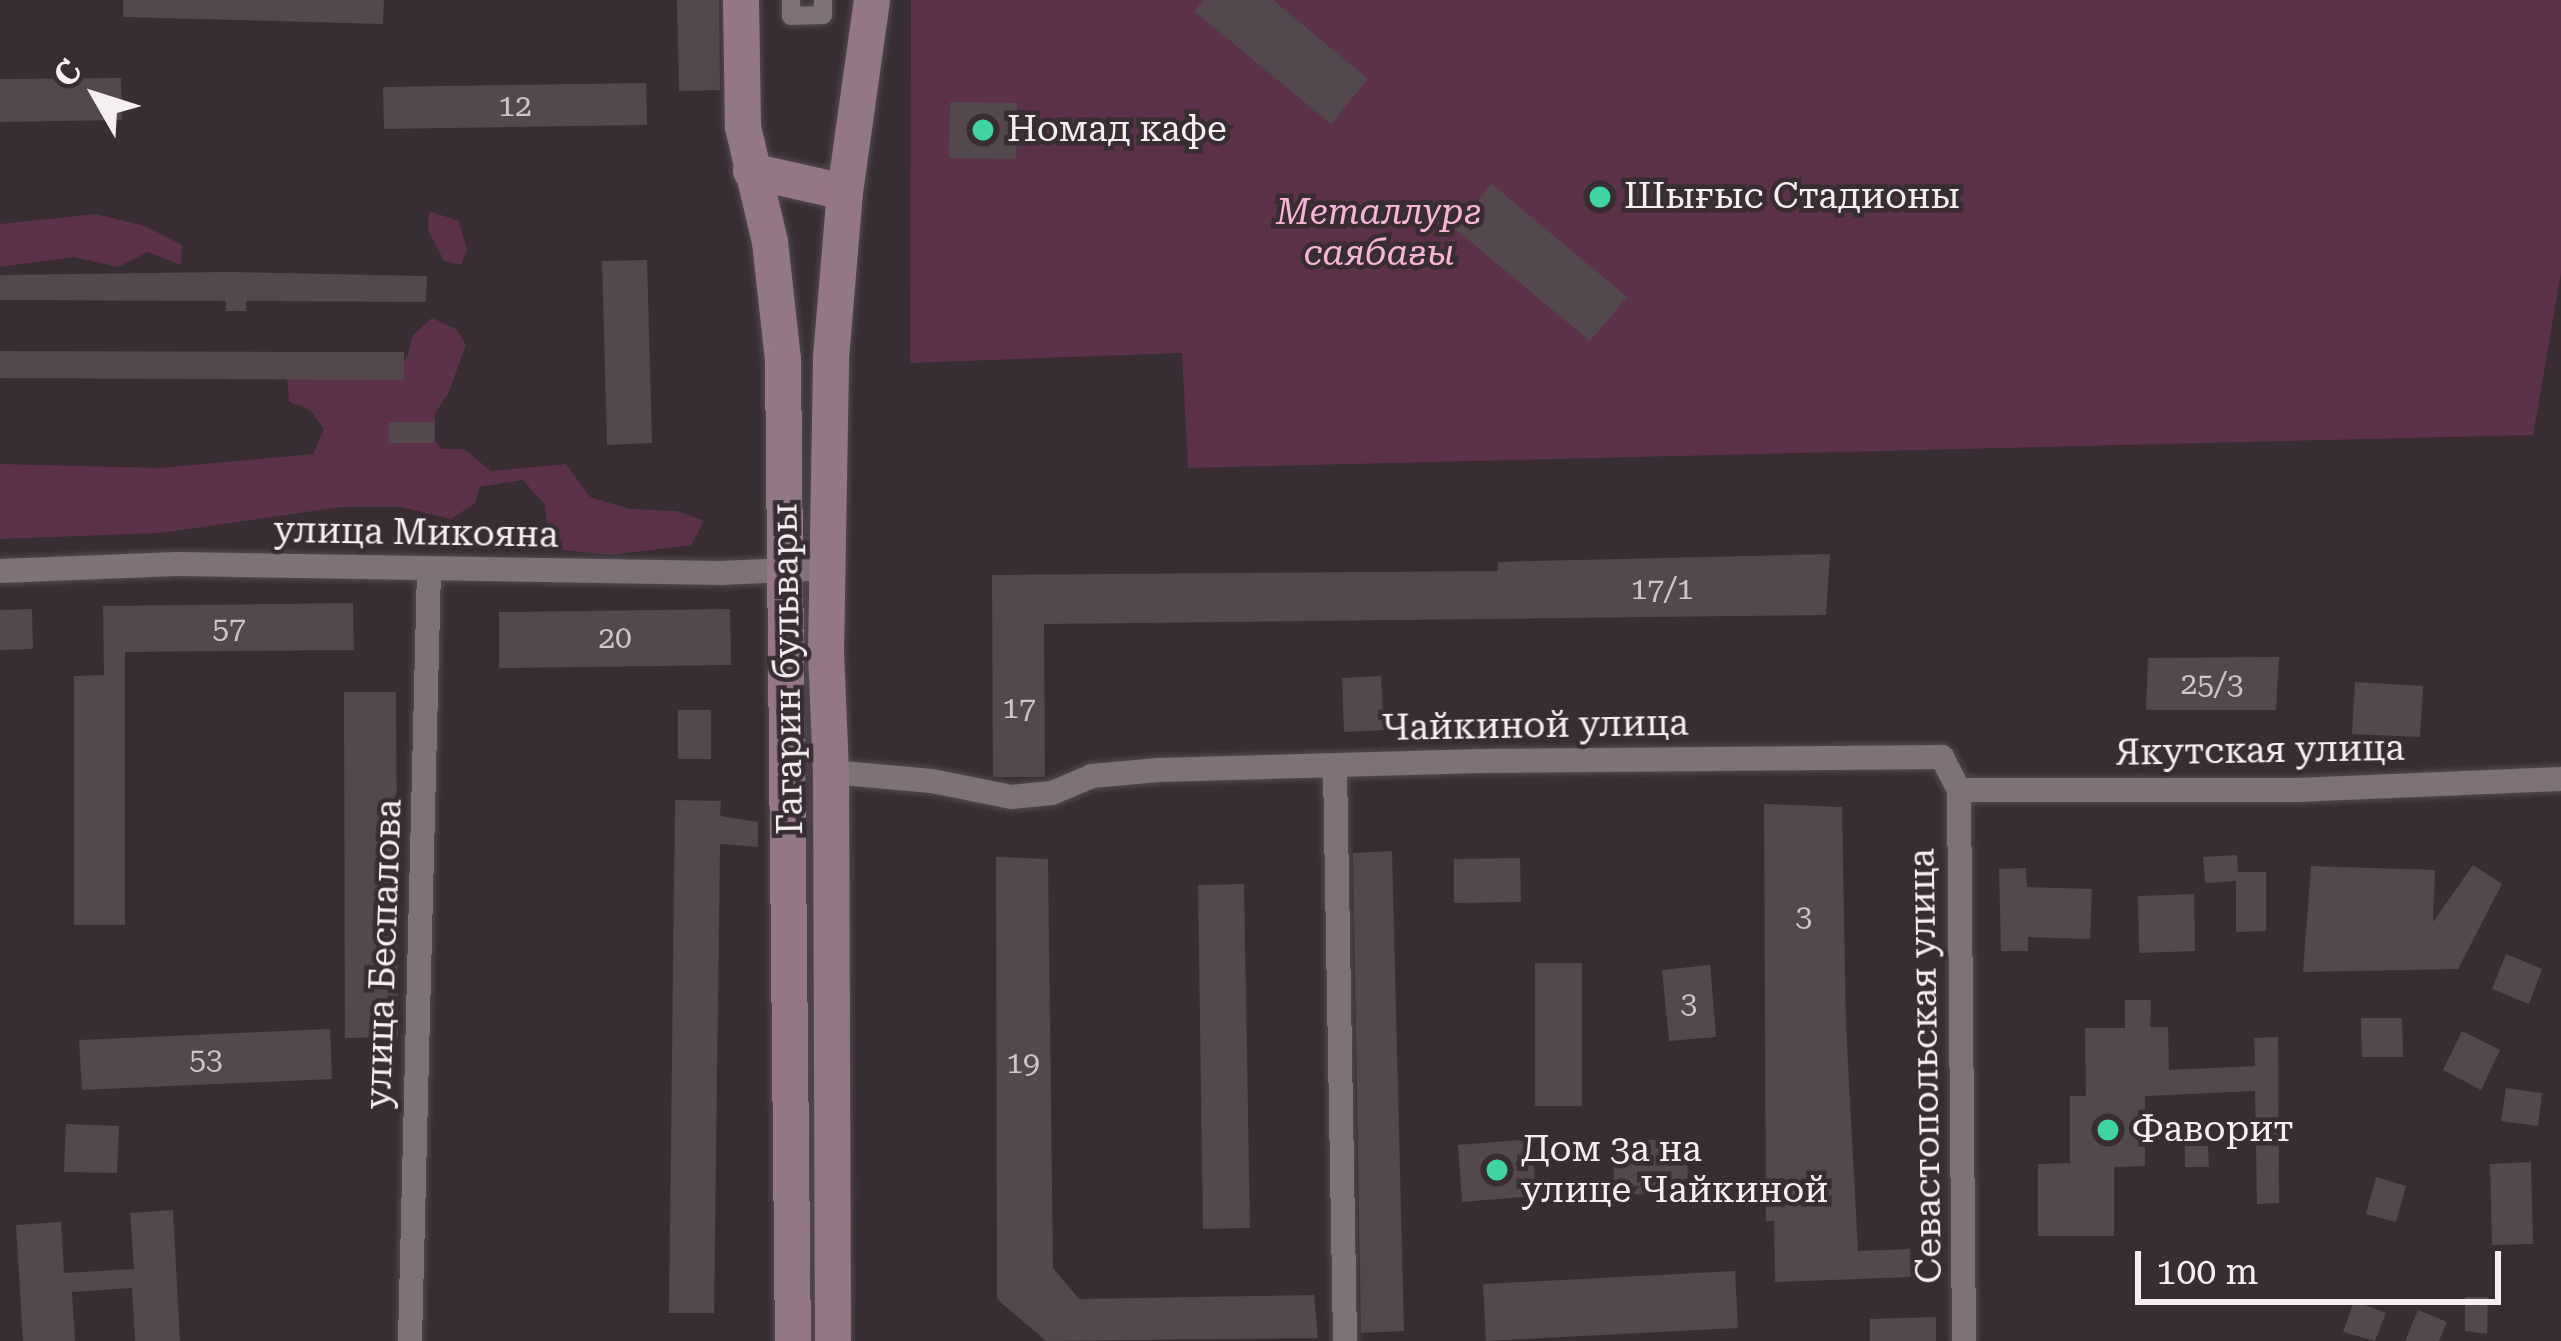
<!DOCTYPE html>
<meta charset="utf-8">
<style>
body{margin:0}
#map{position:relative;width:2561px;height:1341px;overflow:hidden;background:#372d32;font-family:"Roboto Serif",serif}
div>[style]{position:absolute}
.green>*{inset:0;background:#5b3249}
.building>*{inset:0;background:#53484e}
.roads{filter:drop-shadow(0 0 3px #52494e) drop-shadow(0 0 3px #52494e)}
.pedestrian>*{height:18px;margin:-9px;padding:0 9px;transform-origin:9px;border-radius:9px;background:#7e7278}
.minor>*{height:24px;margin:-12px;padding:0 12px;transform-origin:12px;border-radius:12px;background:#7e7278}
.secondary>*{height:36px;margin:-18px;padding:0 18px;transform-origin:18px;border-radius:18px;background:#947787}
.dots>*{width:33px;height:33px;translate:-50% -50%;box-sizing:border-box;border:6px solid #372d32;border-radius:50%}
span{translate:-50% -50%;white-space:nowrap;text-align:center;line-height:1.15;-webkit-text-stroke:9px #372d32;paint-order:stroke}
.number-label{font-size:30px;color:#cdc5c9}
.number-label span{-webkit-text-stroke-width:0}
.poi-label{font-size:36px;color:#f6eff2}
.left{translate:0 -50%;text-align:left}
.park-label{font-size:36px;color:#f7b4d8;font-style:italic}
.street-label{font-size:36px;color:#f6eff2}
.north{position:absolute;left:36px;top:36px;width:120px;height:120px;-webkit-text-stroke:9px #372d32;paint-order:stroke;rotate:309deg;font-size:33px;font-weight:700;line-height:48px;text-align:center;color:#f6eff2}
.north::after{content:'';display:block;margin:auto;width:42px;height:54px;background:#f6eff2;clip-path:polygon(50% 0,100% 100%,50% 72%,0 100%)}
.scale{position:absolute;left:2135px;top:1251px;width:366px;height:54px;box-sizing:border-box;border:6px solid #f6eff2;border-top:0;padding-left:15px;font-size:36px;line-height:42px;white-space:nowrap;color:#f6eff2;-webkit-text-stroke:9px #372d32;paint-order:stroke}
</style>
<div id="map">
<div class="green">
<div style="clip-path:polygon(911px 0,2561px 0,2561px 273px,2533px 435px,1188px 468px,1182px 353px,910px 363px)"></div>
<div style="clip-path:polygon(429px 211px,459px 221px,467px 250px,461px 265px,444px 261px,428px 230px)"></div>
<div style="clip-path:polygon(96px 214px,145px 226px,182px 245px,181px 265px,148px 252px,118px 267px,74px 257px,0 267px,0 224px)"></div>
<div style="clip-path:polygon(432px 318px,456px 329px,466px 345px,448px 394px,435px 413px,435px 440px,441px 449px,464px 449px,491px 471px,566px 464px,590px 497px,630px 509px,677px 511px,704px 521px,691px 545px,611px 555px,563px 550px,548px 536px,545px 505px,523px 480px,480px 487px,475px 503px,451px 519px,401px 507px,341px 507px,160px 533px,0 539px,0 464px,160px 468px,313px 454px,324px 429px,310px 410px,289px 402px,287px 377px,392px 375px,408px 355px,412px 336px)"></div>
</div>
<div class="building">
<div style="clip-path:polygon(123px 0,384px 0,383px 24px,123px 17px)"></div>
<div style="clip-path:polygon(677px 0,719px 0,720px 90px,679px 91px)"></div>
<div style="clip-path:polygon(1204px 0,1273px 0,1368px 79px,1331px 124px,1194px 11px)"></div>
<div style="clip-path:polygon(121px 78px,122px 120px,0 122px,0 79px)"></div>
<div style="clip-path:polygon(646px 83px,647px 125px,384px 129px,383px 87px)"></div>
<div style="clip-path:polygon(950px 102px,1017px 103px,1016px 159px,949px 158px)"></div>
<div style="clip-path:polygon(1492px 184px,1627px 297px,1590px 341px,1454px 228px)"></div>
<div style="clip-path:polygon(647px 260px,652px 443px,607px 445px,602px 261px)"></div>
<div style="clip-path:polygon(226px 272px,427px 276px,426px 302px,246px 301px,246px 311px,226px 311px,226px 301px,0 300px,0 275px)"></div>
<div style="clip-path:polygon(0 351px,404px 352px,404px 380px,0 378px)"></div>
<div style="clip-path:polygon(389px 422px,434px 422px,434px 443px,389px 443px)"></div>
<div style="clip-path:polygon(1830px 554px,1826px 615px,1044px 624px,1045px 777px,993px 777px,992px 575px,1498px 571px,1498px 562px)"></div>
<div style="clip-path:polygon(353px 603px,354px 650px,125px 652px,125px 925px,74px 925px,74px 676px,104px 675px,103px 606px)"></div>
<div style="clip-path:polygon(32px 609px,33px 649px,0 650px,0 610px)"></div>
<div style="clip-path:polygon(730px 609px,731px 665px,499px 668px,499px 612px)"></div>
<div style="clip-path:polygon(2279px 657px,2276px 710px,2146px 710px,2148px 658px)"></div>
<div style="clip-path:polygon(1381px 676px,1384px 730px,1344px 732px,1342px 678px)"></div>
<div style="clip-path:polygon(2355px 682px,2423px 686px,2420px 737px,2352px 734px)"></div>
<div style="clip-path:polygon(344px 692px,396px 692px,398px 1037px,345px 1038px)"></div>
<div style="clip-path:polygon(678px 710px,711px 710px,711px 759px,678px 759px)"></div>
<div style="clip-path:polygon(675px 800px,721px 801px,720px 816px,758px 822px,758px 847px,720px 844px,714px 1313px,669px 1313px)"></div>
<div style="clip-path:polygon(1764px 804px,1842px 807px,1846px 1026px,1858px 1251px,1910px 1249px,1911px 1277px,1775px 1282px,1774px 1221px,1766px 1221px)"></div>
<div style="clip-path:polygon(1392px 851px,1404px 1331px,1361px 1333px,1353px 853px)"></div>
<div style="clip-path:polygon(2237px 855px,2238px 872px,2266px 872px,2266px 931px,2236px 932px,2236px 881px,2205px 883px,2203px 857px)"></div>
<div style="clip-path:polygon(996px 857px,1048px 859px,1053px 1268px,1079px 1299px,1314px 1295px,1318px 1338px,1046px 1341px,997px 1299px)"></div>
<div style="clip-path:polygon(1520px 858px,1521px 902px,1454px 903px,1454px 859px)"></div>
<div style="clip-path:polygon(2473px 865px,2502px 884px,2458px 969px,2303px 972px,2311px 866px,2435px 870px,2433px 922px)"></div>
<div style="clip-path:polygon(2026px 868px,2027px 887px,2092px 889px,2090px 939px,2028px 937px,2028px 951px,2001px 951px,1999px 869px)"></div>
<div style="clip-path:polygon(1244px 884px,1250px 1228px,1203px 1229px,1198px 885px)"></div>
<div style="clip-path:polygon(2194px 894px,2195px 951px,2139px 953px,2138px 896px)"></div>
<div style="clip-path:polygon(2506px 954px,2542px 969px,2529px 1004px,2492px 989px)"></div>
<div style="clip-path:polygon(1535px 963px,1582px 963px,1582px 1106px,1535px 1106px)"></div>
<div style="clip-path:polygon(1710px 965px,1716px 1037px,1669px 1041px,1662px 970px)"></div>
<div style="clip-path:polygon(2125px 1000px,2151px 1000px,2150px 1027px,2168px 1027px,2169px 1070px,2255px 1066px,2254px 1038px,2278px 1037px,2279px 1203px,2257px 1204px,2255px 1091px,2145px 1096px,2145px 1166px,2114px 1167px,2114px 1236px,2038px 1236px,2038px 1164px,2070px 1163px,2070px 1096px,2086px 1096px,2085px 1028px,2125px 1028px)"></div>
<div style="clip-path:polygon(2361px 1018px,2402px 1018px,2403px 1057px,2362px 1057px)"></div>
<div style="clip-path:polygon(330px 1029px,332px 1079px,82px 1090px,79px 1040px)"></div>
<div style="clip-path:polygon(2462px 1031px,2500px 1050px,2481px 1090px,2443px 1070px)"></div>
<div style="clip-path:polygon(2506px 1088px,2542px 1093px,2538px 1126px,2501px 1121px)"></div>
<div style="clip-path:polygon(66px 1124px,119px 1126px,117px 1173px,64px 1172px)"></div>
<div style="clip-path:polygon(1532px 1139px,1536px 1196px,1462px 1202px,1458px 1145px)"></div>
<div style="clip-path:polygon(1687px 1139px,1688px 1193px,1614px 1195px,1613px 1141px)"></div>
<div style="clip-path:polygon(2185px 1146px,2208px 1146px,2209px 1167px,2185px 1167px)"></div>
<div style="clip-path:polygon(2531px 1162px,2533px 1244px,2492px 1245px,2490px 1164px)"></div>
<div style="clip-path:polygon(2376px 1177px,2406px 1186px,2396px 1222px,2366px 1214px)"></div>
<div style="clip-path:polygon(173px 1210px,180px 1341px,135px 1341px,132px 1288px,72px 1292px,75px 1341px,23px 1341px,16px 1225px,61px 1222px,64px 1273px,134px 1269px,130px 1213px)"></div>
<div style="clip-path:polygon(1735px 1271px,1738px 1328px,1486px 1341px,1483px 1284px)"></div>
<div style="clip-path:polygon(2465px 1297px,2488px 1297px,2487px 1334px,2465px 1331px)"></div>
<div style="clip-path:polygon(2354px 1301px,2386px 1313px,2375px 1341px,2343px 1332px)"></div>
<div style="clip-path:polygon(2418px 1310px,2447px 1322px,2439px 1341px,2405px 1341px)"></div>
<div style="clip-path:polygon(1936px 1317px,1936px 1341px,1870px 1341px,1870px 1319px)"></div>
</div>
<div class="roads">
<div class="pedestrian">
<div style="left:791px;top:0;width:16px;rotate:90deg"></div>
<div style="left:791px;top:16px;width:32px;rotate:-2deg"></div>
<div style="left:823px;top:15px;width:15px;rotate:-90deg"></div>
</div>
<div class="minor">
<div style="left:0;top:571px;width:177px;rotate:-2.3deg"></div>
<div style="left:177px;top:564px;width:544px;rotate:0.95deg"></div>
<div style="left:721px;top:573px;width:109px;rotate:-2.6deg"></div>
<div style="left:1335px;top:767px;width:574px;rotate:89deg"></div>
<div style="left:831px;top:772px;width:101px;rotate:5.1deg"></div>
<div style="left:932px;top:781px;width:81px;rotate:11.4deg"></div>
<div style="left:1011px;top:797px;width:41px;rotate:-5.6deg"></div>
<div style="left:1052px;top:793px;width:43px;rotate:-23deg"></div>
<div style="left:1092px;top:776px;width:67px;rotate:-5.1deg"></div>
<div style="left:1159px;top:770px;width:321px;rotate:-1.6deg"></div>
<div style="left:1480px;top:761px;width:462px;rotate:-0.5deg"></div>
<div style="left:1942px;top:757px;width:37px;rotate:63deg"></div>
<div style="left:1959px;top:790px;width:551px;rotate:89.48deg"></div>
<div style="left:1959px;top:790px;width:337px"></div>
<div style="left:2296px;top:790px;width:265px;rotate:-2.4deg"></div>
<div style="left:410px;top:1341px;width:772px;rotate:-88.59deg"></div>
</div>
<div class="secondary">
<div style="left:741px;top:0;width:127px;rotate:89.1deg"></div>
<div style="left:743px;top:127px;width:118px;rotate:76.8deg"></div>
<div style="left:770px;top:242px;width:119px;rotate:83.7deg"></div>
<div style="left:783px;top:360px;width:981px;rotate:89.42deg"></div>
<div style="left:751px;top:171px;width:96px;rotate:12.6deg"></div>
<div style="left:833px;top:1341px;width:569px;rotate:-90.2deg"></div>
<div style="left:831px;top:772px;width:120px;rotate:-92.4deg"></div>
<div style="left:826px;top:652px;width:294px;rotate:-89deg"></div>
<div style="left:831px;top:358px;width:167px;rotate:-85.2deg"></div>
<div style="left:845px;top:192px;width:194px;rotate:-82deg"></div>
</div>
</div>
<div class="dots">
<div style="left:983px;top:130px;background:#40d4a2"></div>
<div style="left:1600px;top:197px;background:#40d4a2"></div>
<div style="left:2108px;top:1130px;background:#40d4a2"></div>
<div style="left:1497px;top:1170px;background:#40d4a2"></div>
</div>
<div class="number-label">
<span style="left:515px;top:106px">12</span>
<span style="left:1662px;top:589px">17/1</span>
<span style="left:229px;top:628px">57</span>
<span style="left:615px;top:638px">20</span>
<span style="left:2212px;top:684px">25/3</span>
<span style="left:1019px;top:708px">17</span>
<span style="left:1804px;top:916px">3</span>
<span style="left:1689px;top:1003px">3</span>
<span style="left:206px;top:1059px">53</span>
<span style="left:1023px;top:1063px">19</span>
</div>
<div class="poi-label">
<span class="left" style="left:1007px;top:130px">Номад кафе</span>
<span class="left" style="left:1624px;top:197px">Шығыс Стадионы</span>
<span class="left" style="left:2132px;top:1130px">Фаворит</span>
<span class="left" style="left:1521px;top:1170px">Дом 3а на<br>улице Чайкиной</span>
</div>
<div class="park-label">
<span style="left:1379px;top:233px">Металлург<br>саябағы</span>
</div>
<div class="street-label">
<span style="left:416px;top:533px;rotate:1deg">улица Микояна</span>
<span style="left:788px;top:669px;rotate:-91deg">Гагарин бульвары</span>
<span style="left:1535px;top:726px;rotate:-1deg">Чайкиной улица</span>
<span style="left:2260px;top:751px;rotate:-1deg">Якутская улица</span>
<span style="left:384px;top:954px;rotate:-88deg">улица Беспалова</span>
<span style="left:1926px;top:1066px;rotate:-91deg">Севастопольская улица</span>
</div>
<div class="north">С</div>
<div class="scale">100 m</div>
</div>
